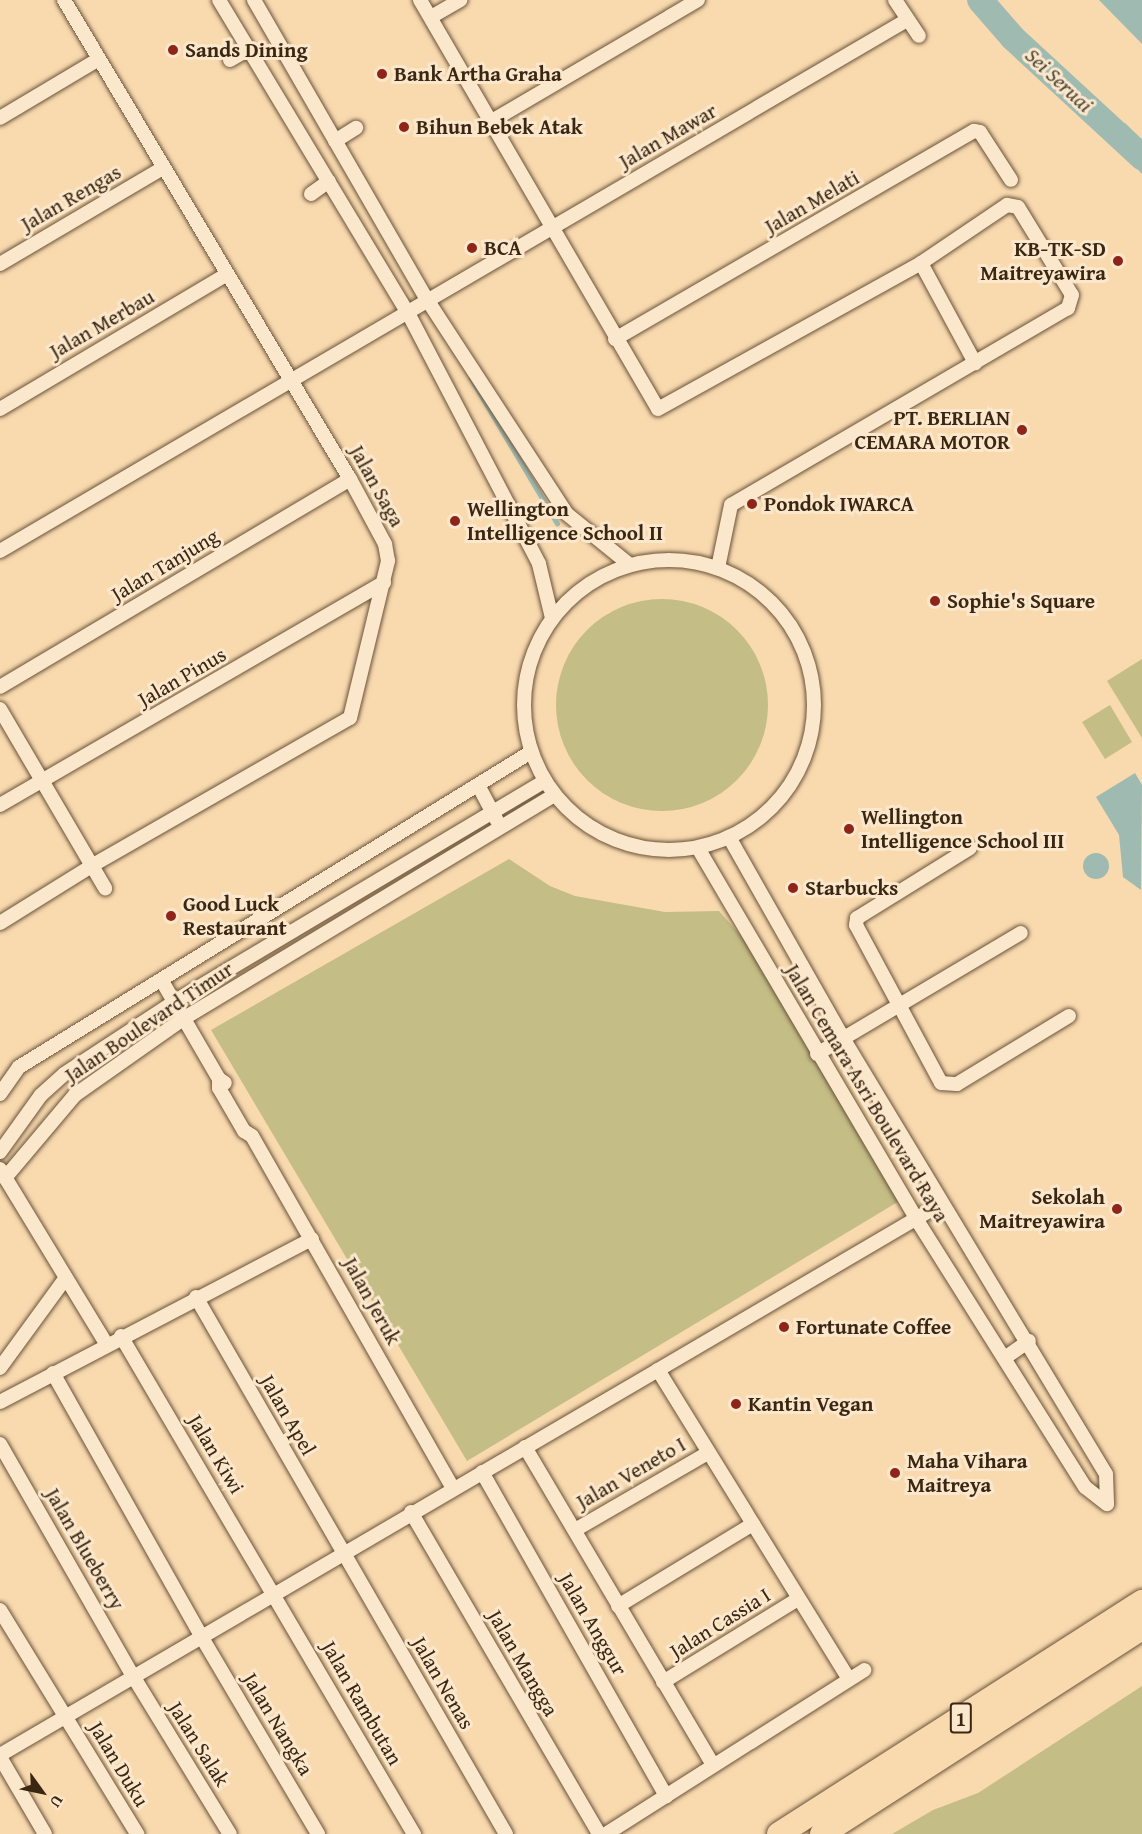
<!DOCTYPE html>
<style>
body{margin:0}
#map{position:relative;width:1142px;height:1834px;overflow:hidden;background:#f9daaf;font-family:"Gentium Book Plus",serif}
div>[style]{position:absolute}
.green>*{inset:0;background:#c4bd86}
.round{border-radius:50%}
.water>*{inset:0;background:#9fbab1}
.stream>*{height:4.5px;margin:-2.25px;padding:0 2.25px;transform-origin:2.25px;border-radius:2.25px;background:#9fbab1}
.river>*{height:26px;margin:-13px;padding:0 13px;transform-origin:13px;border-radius:13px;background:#9fbab1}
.roads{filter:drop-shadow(0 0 2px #6a5339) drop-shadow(0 0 2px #6a5339)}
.minor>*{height:14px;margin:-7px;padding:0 7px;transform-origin:7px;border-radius:7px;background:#fbe7cb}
.minor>.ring{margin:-7px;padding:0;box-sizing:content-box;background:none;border:14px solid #fbe7cb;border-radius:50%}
.motorway>*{height:24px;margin:-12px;padding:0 12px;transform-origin:12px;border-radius:12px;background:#f9daaf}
.dots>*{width:16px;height:16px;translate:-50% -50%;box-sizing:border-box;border:3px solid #fbe7cb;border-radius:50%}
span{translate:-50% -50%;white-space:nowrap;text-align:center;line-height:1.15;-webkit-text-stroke:6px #fbe7cb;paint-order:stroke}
.shield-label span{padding:2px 4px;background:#fbe7cb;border:2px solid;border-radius:4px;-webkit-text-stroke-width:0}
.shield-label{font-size:20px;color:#3a2612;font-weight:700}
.poi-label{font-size:21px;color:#3a2612;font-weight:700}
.left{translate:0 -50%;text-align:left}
.right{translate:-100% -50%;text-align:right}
.street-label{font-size:21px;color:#3a2612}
.water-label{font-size:22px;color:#534b3a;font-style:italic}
.north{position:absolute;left:12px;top:1762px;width:60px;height:60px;-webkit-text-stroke:4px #fbe7cb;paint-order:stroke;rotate:123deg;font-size:16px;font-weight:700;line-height:24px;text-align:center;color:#3a2612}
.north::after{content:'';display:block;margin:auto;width:21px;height:27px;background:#3a2612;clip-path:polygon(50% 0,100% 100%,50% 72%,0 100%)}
</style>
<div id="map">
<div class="green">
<div class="round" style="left:556px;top:599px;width:212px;height:212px"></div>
<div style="clip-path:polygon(1142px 659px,1142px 738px,1107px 681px)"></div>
<div style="clip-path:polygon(1110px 705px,1132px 742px,1105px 759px,1082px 722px)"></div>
<div style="clip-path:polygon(509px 859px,550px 886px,575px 896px,665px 912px,719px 911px,750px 946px,901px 1200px,467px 1461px,211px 1030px)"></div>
<div style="clip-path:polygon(1142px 1686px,1142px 1834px,892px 1834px,933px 1810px,978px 1793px)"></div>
</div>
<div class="water">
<div style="clip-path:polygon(1099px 0,1142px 0,1142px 44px)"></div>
<div style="clip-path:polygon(1125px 123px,1142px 140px,1142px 174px,1114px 144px)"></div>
<div style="clip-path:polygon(1135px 773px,1142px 785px,1141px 890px,1123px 877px,1119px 835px,1096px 797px)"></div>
<div class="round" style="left:1083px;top:853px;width:26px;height:26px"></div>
</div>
<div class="stream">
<div style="left:471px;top:378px;width:169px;rotate:59.3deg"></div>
</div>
<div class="river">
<div style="left:980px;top:0;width:50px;rotate:49deg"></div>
<div style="left:1013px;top:38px;width:176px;rotate:42.7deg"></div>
</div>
<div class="roads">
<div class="minor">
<div style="left:219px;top:0;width:366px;rotate:58.9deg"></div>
<div style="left:408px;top:313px;width:283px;rotate:62.4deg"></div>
<div style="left:539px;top:564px;width:56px;rotate:76.5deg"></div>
<div style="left:254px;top:0;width:348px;rotate:60deg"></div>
<div style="left:428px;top:301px;width:254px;rotate:56.9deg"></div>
<div style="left:567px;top:514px;width:81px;rotate:39deg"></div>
<div style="left:420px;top:0;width:473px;rotate:59.8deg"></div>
<div style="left:658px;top:409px;width:301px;rotate:-29deg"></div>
<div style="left:921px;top:263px;width:104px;rotate:-34deg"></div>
<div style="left:1007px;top:205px;width:11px;rotate:10deg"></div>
<div style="left:1018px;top:207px;width:103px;rotate:58.5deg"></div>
<div style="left:1072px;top:295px;width:14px;rotate:107deg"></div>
<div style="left:1068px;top:308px;width:390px;rotate:149.7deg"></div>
<div style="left:731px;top:505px;width:64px;rotate:101.7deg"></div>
<div style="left:895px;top:0;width:43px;rotate:56.3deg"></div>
<div style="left:431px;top:17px;width:34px;rotate:-30deg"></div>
<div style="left:230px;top:60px;width:22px;rotate:-30deg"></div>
<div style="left:0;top:118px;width:115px;rotate:-30.8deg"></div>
<div style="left:490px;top:122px;width:241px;rotate:-30.4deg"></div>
<div style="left:335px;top:141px;width:25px;rotate:-32deg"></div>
<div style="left:311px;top:194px;width:22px;rotate:-36deg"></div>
<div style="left:921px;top:263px;width:114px;rotate:61.6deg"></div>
<div style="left:0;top:264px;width:189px;rotate:-30.5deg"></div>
<div style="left:615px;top:339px;width:415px;rotate:-30.1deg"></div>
<div style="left:974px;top:131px;width:6px;rotate:9deg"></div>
<div style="left:980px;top:132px;width:57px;rotate:57.1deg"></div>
<div style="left:0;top:409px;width:263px;rotate:-30.7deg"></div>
<div style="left:0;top:551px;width:1051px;rotate:-30.35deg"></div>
<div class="ring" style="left:524px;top:560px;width:276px;height:276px"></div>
<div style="left:0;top:687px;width:407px;rotate:-30.7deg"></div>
<div style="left:0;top:709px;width:208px;rotate:59.6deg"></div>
<div style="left:478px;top:785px;width:40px;rotate:62deg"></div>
<div style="left:0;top:805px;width:444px;rotate:-30.1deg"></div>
<div style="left:729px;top:837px;width:231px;rotate:60.4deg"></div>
<div style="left:843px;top:1038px;width:509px;rotate:58.9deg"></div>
<div style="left:1106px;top:1474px;width:30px;rotate:88deg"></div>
<div style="left:698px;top:848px;width:428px;rotate:59.5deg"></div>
<div style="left:915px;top:1217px;width:319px;rotate:57.8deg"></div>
<div style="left:1085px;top:1487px;width:28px;rotate:38deg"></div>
<div style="left:970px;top:848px;width:133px;rotate:148.2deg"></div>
<div style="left:857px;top:918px;width:7px;rotate:98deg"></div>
<div style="left:856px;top:925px;width:179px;rotate:61.7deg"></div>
<div style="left:941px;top:1083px;width:16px;rotate:4deg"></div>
<div style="left:957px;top:1084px;width:131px;rotate:-31.3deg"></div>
<div style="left:0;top:923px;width:110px;rotate:-31.9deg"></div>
<div style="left:93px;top:865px;width:296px;rotate:-29.8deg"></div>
<div style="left:350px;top:718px;width:162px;rotate:-76.4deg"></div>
<div style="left:388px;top:561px;width:17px;rotate:-100deg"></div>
<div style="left:385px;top:544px;width:74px;rotate:-118.3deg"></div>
<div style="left:350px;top:479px;width:558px;rotate:-120.84deg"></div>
<div style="left:162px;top:981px;width:113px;rotate:59.8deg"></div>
<div style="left:219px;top:1079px;width:7px;rotate:34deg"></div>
<div style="left:817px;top:1054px;width:237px;rotate:-30.7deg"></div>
<div style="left:219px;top:1079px;width:9px;rotate:90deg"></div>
<div style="left:219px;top:1088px;width:50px;rotate:59.8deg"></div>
<div style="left:244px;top:1131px;width:9px;rotate:32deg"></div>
<div style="left:252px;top:1136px;width:405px;rotate:60.3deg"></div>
<div style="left:0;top:1094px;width:33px;rotate:-55deg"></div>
<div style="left:19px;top:1067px;width:601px;rotate:-31.6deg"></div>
<div style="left:0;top:1152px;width:70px;rotate:-54.3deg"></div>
<div style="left:41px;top:1095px;width:31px;rotate:-42deg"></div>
<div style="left:64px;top:1074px;width:131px;rotate:-33.2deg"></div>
<div style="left:174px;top:1002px;width:431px;rotate:-30.8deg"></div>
<div style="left:0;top:1169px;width:204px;rotate:58.7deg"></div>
<div style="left:5px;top:1178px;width:109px;rotate:-49.9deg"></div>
<div style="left:75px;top:1095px;width:132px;rotate:-35.1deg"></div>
<div style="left:183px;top:1019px;width:433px;rotate:-31.1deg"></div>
<div style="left:196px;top:1297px;width:620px;rotate:60deg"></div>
<div style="left:121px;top:1336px;width:578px;rotate:59.53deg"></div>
<div style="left:1006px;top:1357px;width:28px;rotate:-35deg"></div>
<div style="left:0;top:1368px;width:110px;rotate:-53.9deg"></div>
<div style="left:658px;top:1370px;width:328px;rotate:-30.4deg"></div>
<div style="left:53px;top:1373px;width:302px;rotate:60.6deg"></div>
<div style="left:201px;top:1636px;width:230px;rotate:59.4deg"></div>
<div style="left:0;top:1402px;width:352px;rotate:-27.6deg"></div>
<div style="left:0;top:1444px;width:267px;rotate:60.2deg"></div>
<div style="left:133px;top:1676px;width:185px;rotate:58.5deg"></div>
<div style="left:525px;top:1447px;width:369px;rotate:59.4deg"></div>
<div style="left:482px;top:1472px;width:373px;rotate:60.4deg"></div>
<div style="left:411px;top:1512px;width:373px;rotate:59.7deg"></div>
<div style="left:575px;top:1530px;width:154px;rotate:-30.1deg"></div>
<div style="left:618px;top:1606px;width:158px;rotate:-31.3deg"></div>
<div style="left:0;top:1610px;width:263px;rotate:58.5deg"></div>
<div style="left:663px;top:1682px;width:158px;rotate:-31.6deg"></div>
<div style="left:0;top:1755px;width:762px;rotate:-30.33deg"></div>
<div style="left:658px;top:1370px;width:363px;rotate:58.3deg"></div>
<div style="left:0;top:1757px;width:89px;rotate:59.7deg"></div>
<div style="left:606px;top:1834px;width:306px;rotate:-32.4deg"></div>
</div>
<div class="motorway">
<div style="left:779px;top:1834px;width:431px;rotate:-32.6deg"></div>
<div style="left:822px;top:1834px;width:381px;rotate:-32.8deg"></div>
</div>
</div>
<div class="dots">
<div style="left:173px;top:50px;background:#8f2418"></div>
<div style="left:382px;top:74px;background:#8f2418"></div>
<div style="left:404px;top:127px;background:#8f2418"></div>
<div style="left:472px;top:248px;background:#8f2418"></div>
<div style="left:1118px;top:261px;background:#8f2418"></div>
<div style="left:1022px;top:430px;background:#8f2418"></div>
<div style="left:752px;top:504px;background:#8f2418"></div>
<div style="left:455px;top:521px;background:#8f2418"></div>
<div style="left:935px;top:601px;background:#8f2418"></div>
<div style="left:849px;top:829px;background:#8f2418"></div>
<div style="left:793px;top:888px;background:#8f2418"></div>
<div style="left:171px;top:916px;background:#8f2418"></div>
<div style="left:1117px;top:1209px;background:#8f2418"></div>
<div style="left:784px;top:1327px;background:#8f2418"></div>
<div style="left:736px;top:1404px;background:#8f2418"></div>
<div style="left:895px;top:1473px;background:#8f2418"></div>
</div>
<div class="shield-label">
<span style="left:961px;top:1718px">1</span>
</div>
<div class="poi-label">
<span class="left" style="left:185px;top:50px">Sands Dining</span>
<span class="left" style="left:394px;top:74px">Bank Artha Graha</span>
<span class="left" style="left:416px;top:127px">Bihun Bebek Atak</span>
<span class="left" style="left:484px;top:248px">BCA</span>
<span class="right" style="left:1106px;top:261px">KB-TK-SD<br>Maitreyawira</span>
<span class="right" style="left:1010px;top:430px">PT. BERLIAN<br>CEMARA MOTOR</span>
<span class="left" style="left:764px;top:504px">Pondok IWARCA</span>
<span class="left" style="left:467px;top:521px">Wellington<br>Intelligence School II</span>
<span class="left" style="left:947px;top:601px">Sophie's Square</span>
<span class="left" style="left:861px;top:829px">Wellington<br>Intelligence School III</span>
<span class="left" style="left:805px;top:888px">Starbucks</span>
<span class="left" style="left:183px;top:916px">Good Luck<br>Restaurant</span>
<span class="right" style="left:1105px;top:1209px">Sekolah<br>Maitreyawira</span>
<span class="left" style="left:796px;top:1327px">Fortunate Coffee</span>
<span class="left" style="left:748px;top:1404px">Kantin Vegan</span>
<span class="left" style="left:907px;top:1473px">Maha Vihara<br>Maitreya</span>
</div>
<div class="street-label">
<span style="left:668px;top:136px;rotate:-30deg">Jalan Mawar</span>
<span style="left:71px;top:198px;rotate:-30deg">Jalan Rengas</span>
<span style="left:812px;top:202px;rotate:-30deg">Jalan Melati</span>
<span style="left:102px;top:324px;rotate:-30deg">Jalan Merbau</span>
<span style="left:377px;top:486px;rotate:61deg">Jalan Saga</span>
<span style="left:165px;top:565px;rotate:-31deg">Jalan Tanjung</span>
<span style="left:182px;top:677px;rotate:-30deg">Jalan Pinus</span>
<span style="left:149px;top:1022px;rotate:-34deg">Jalan Boulevard Timur</span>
<span style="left:867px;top:1093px;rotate:59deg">Jalan Cemara Asri Boulevard Raya</span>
<span style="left:372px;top:1301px;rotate:61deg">Jalan Jeruk</span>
<span style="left:288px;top:1415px;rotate:60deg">Jalan Apel</span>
<span style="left:216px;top:1454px;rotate:59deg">Jalan Kiwi</span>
<span style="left:631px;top:1473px;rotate:-30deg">Jalan Veneto I</span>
<span style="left:85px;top:1549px;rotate:60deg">Jalan Blueberry</span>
<span style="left:720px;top:1623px;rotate:-32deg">Jalan Cassia I</span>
<span style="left:593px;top:1624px;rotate:60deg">Jalan Anggur</span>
<span style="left:523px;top:1663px;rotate:60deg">Jalan Mangga</span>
<span style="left:443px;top:1683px;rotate:60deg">Jalan Nenas</span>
<span style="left:362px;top:1703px;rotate:60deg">Jalan Rambutan</span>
<span style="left:278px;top:1724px;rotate:59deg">Jalan Nangka</span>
<span style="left:199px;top:1744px;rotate:58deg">Jalan Salak</span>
<span style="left:119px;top:1764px;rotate:59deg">Jalan Duku</span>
</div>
<div class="water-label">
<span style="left:1059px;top:80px;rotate:43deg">Sei Seruai</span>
</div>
<div class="north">U</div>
</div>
